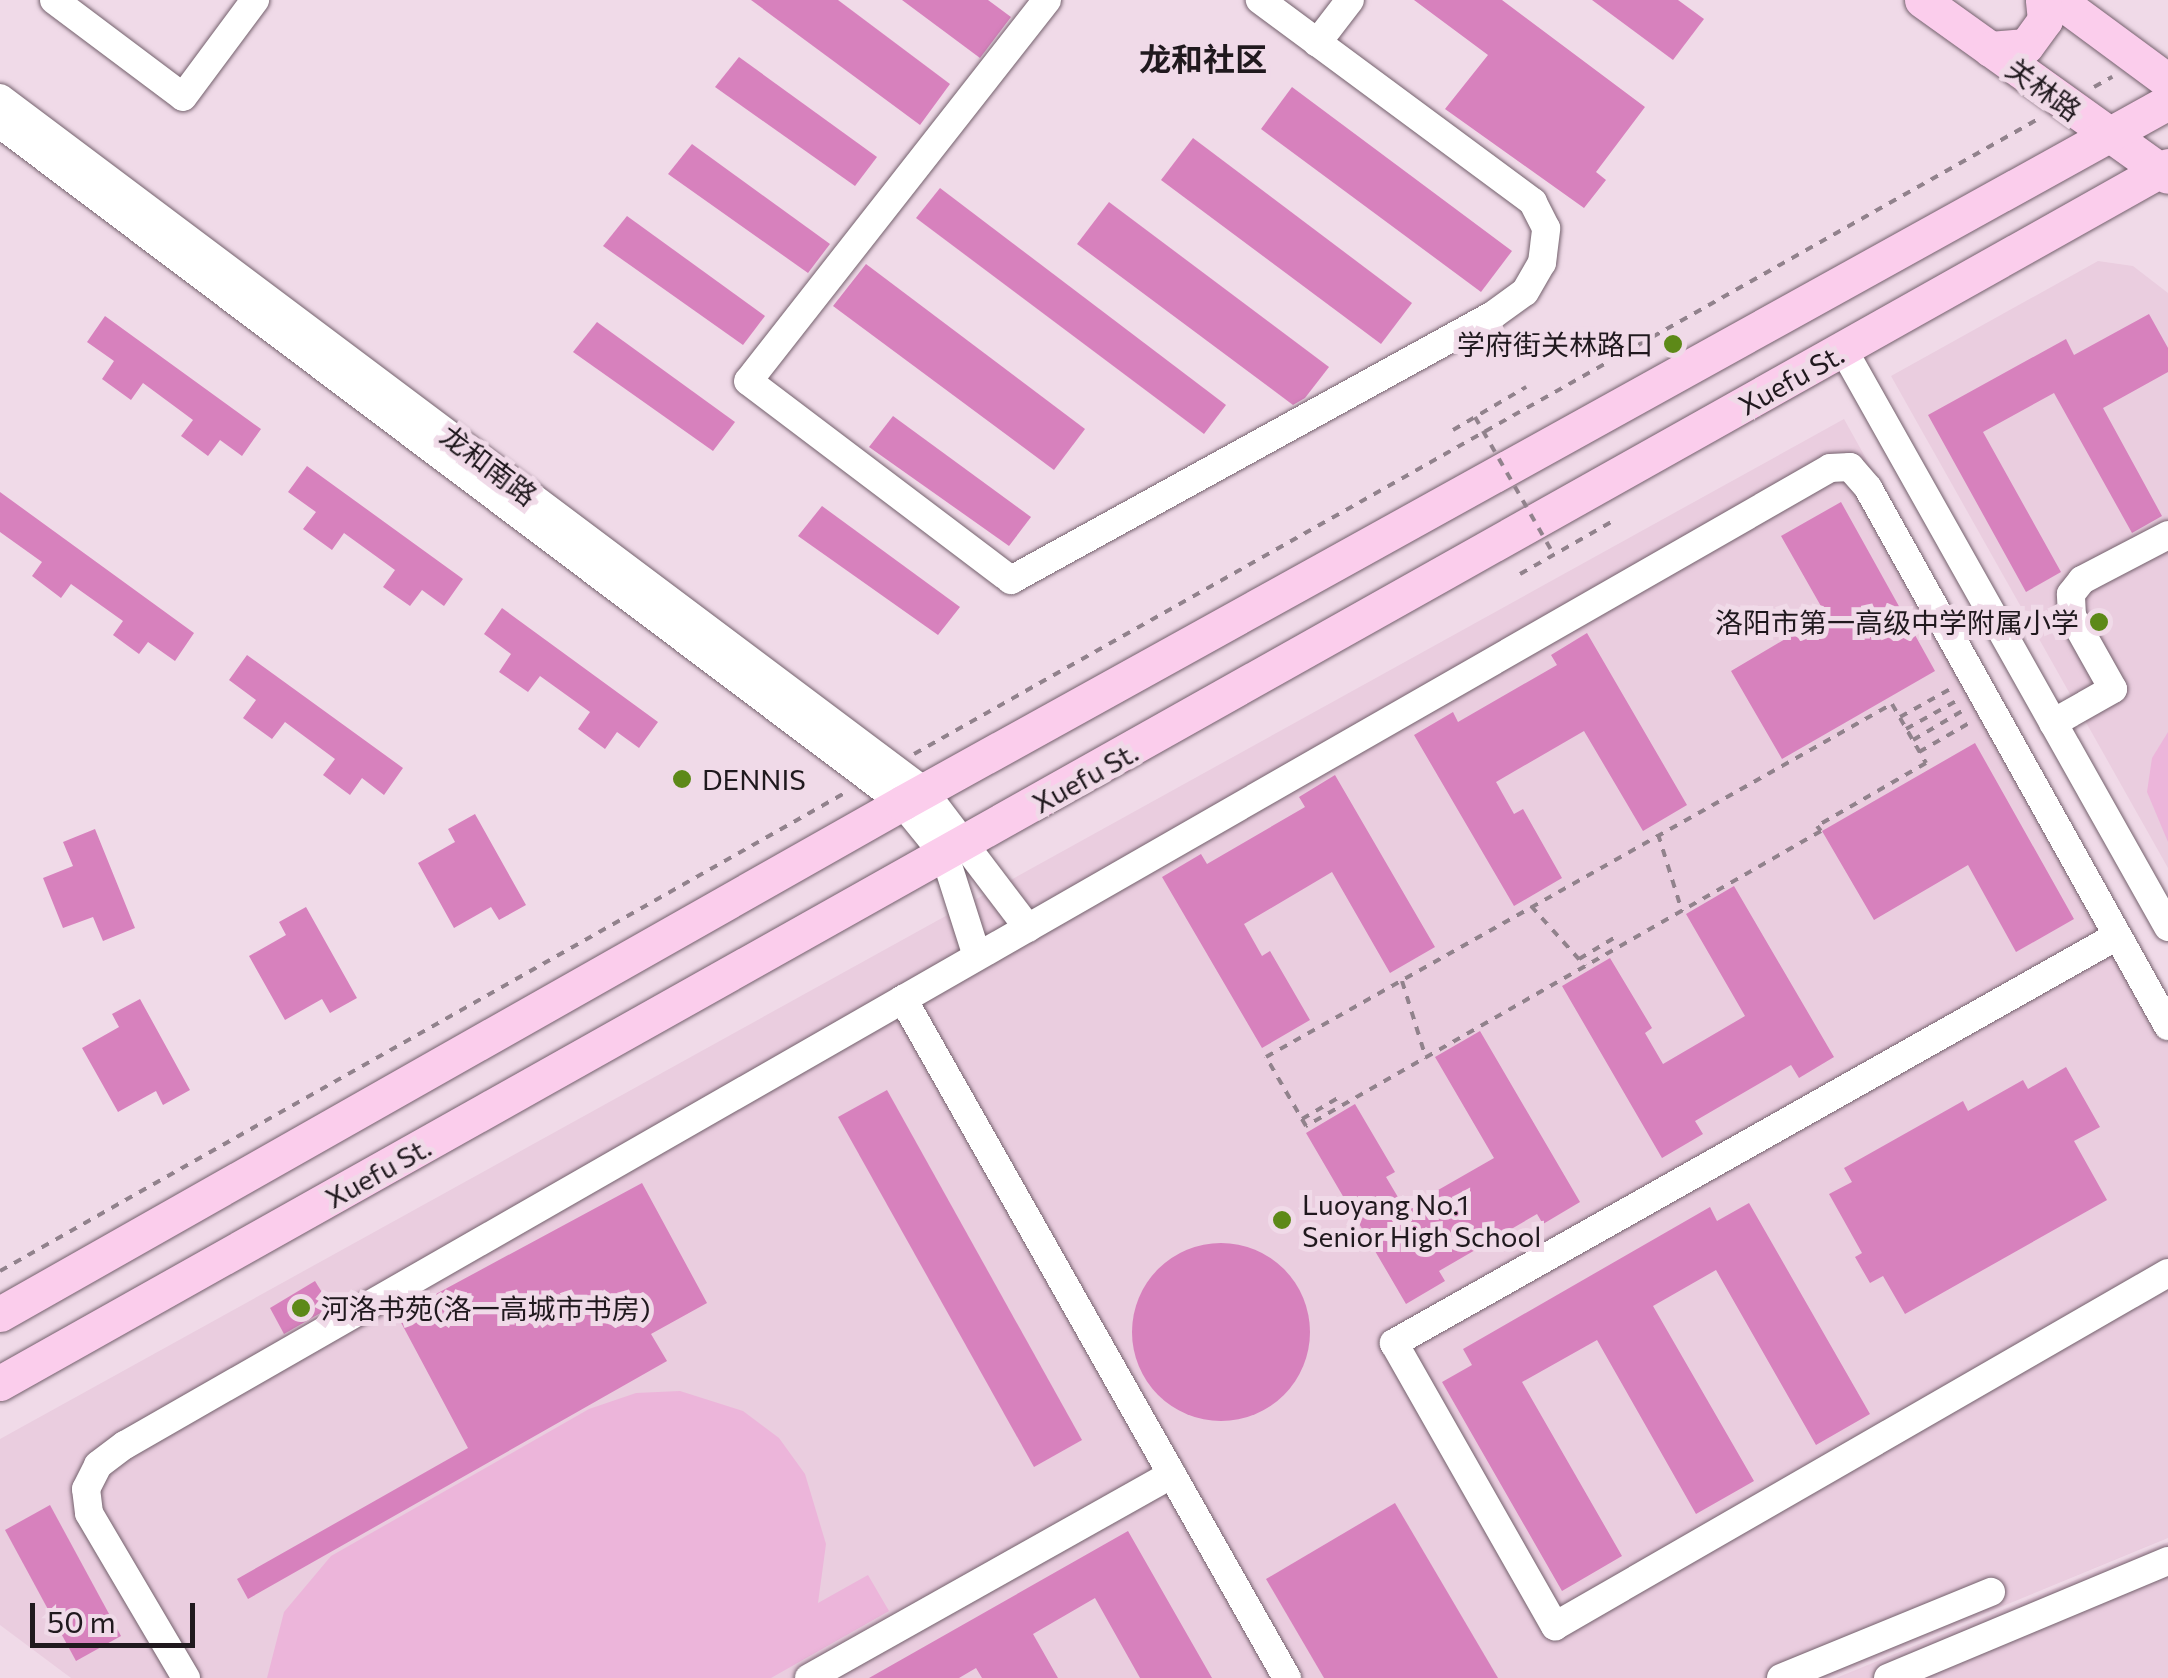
<!DOCTYPE html>
<meta charset="utf-8">
<style>
body{margin:0}
#map{position:relative;width:2168px;height:1678px;overflow:hidden;background:#f0dae8;font-family:Commissioner,"Noto Sans SC",sans-serif}
div>[style]{position:absolute}
.built>*{inset:0;background:#eacddf}
.green>*{inset:0;background:#ecb5da}
.building>*{inset:0;background:#d781bd}
.round{border-radius:50%}
.path>*{height:4px;margin-top:-2px;transform-origin:0;background:repeating-linear-gradient(90deg,#91828c 0 8px,transparent 0 16px)}
.roads{filter:drop-shadow(0 0 2px #74616d) drop-shadow(0 0 2px #74616d)}
.minor>*{height:28px;margin:-14px;padding:0 14px;transform-origin:14px;border-radius:14px;background:#fff}
.major>*{height:35px;margin:-17.5px;padding:0 17.5px;transform-origin:17.5px;border-radius:17.5px;background:#fbcdec}
.path-bridge>*{height:4px;margin-top:-2px;transform-origin:0;background:repeating-linear-gradient(90deg,#91828c 0 8px,transparent 0 16px)}
.dots>*{width:28px;height:28px;translate:-50% -50%;box-sizing:border-box;border:5px solid #f0dae8;border-radius:50%}
span{translate:-50% -50%;white-space:nowrap;text-align:center;line-height:1.15;-webkit-text-stroke:10px #f0dae8;paint-order:stroke}
.street-label{font-size:28px;color:#20191e}
.poi-label{font-size:28px;color:#20191e}
.right{translate:-100% -50%;text-align:right}
.left{translate:0 -50%;text-align:left}
.quarter-label{font-size:32px;color:#20191e;font-weight:700}
.scale{position:absolute;left:30px;top:1603px;width:165px;height:45px;box-sizing:border-box;border:5px solid #20191e;border-top:0;padding-left:12px;font-size:30px;line-height:35px;white-space:nowrap;color:#20191e;-webkit-text-stroke:8px #f0dae8;paint-order:stroke}
</style>
<div id="map">
<div class="built">
<div style="clip-path:polygon(2098px 261px,2133px 266px,2168px 293px,2168px 868px,1891px 376px)"></div>
<div style="clip-path:polygon(1844px 419px,2168px 1000px,2168px 1538px,1828px 1678px,71px 1678px,0 1625px,0 1439px)"></div>
<div style="clip-path:polygon(2168px 1542px,2168px 1678px,1836px 1678px)"></div>
</div>
<div class="green">
<div style="clip-path:polygon(2168px 732px,2168px 842px,2147px 792px,2152px 758px)"></div>
<div style="clip-path:polygon(680px 1391px,743px 1411px,779px 1438px,805px 1474px,826px 1544px,818px 1603px,868px 1575px,889px 1611px,771px 1678px,267px 1678px,284px 1612px,331px 1556px,589px 1409px,636px 1393px)"></div>
</div>
<div class="building">
<div style="clip-path:polygon(751px 0,838px 0,950px 84px,920px 125px)"></div>
<div style="clip-path:polygon(902px 0,988px 0,1011px 17px,980px 58px)"></div>
<div style="clip-path:polygon(1414px 0,1502px 0,1645px 107px,1596px 172px,1606px 180px,1584px 208px,1445px 109px,1488px 55px)"></div>
<div style="clip-path:polygon(1592px 0,1678px 0,1704px 19px,1673px 60px)"></div>
<div style="clip-path:polygon(739px 57px,877px 157px,855px 186px,715px 87px)"></div>
<div style="clip-path:polygon(1292px 87px,1512px 251px,1481px 292px,1261px 129px)"></div>
<div style="clip-path:polygon(1193px 138px,1412px 303px,1381px 344px,1161px 180px)"></div>
<div style="clip-path:polygon(692px 144px,830px 244px,808px 273px,668px 174px)"></div>
<div style="clip-path:polygon(940px 188px,1226px 405px,1204px 434px,916px 218px)"></div>
<div style="clip-path:polygon(1109px 202px,1329px 367px,1305px 398px,1293px 405px,1077px 244px)"></div>
<div style="clip-path:polygon(627px 216px,765px 316px,743px 345px,603px 246px)"></div>
<div style="clip-path:polygon(866px 264px,1085px 429px,1054px 470px,833px 306px)"></div>
<div style="clip-path:polygon(2149px 314px,2168px 348px,2168px 372px,2103px 408px,2162px 516px,2132px 533px,2054px 393px,1983px 432px,2061px 572px,2026px 592px,1928px 415px,2066px 339px,2074px 355px)"></div>
<div style="clip-path:polygon(105px 316px,261px 429px,242px 456px,220px 440px,208px 456px,181px 436px,193px 420px,143px 383px,131px 400px,102px 379px,114px 361px,87px 342px)"></div>
<div style="clip-path:polygon(597px 322px,735px 422px,713px 451px,573px 352px)"></div>
<div style="clip-path:polygon(893px 416px,1031px 517px,1009px 546px,869px 447px)"></div>
<div style="clip-path:polygon(307px 466px,463px 579px,444px 606px,422px 590px,410px 606px,383px 587px,395px 570px,344px 533px,332px 550px,303px 529px,316px 512px,288px 492px)"></div>
<div style="clip-path:polygon(0 492px,194px 633px,175px 661px,148px 642px,139px 654px,113px 635px,123px 621px,71px 584px,61px 598px,32px 576px,42px 562px,0 532px)"></div>
<div style="clip-path:polygon(1841px 502px,1935px 671px,1782px 759px,1731px 671px,1826px 615px,1781px 536px)"></div>
<div style="clip-path:polygon(822px 506px,960px 607px,938px 635px,798px 536px)"></div>
<div style="clip-path:polygon(502px 608px,658px 722px,639px 748px,617px 732px,605px 749px,578px 729px,590px 712px,540px 676px,528px 692px,499px 672px,511px 654px,484px 634px)"></div>
<div style="clip-path:polygon(1587px 633px,1687px 805px,1643px 831px,1584px 731px,1496px 782px,1514px 814px,1523px 809px,1562px 878px,1514px 906px,1414px 735px,1453px 712px,1458px 722px,1557px 665px,1551px 655px)"></div>
<div style="clip-path:polygon(247px 655px,403px 768px,384px 795px,362px 778px,350px 795px,323px 775px,335px 759px,285px 722px,272px 739px,243px 718px,256px 700px,229px 680px)"></div>
<div style="clip-path:polygon(1975px 743px,2074px 919px,2016px 952px,1968px 865px,1874px 920px,1822px 831px)"></div>
<div style="clip-path:polygon(1335px 775px,1435px 947px,1390px 973px,1332px 872px,1244px 924px,1262px 956px,1270px 951px,1310px 1020px,1262px 1048px,1162px 877px,1201px 854px,1207px 864px,1305px 807px,1299px 797px)"></div>
<div style="clip-path:polygon(475px 814px,526px 905px,499px 920px,491px 907px,454px 928px,418px 863px,455px 842px,448px 829px)"></div>
<div style="clip-path:polygon(95px 829px,135px 928px,103px 941px,93px 917px,63px 928px,43px 878px,73px 866px,63px 842px)"></div>
<div style="clip-path:polygon(1734px 886px,1834px 1057px,1799px 1078px,1791px 1065px,1695px 1121px,1703px 1134px,1662px 1158px,1562px 986px,1610px 958px,1652px 1028px,1645px 1033px,1663px 1064px,1745px 1016px,1686px 914px)"></div>
<div style="clip-path:polygon(306px 907px,357px 998px,330px 1013px,322px 999px,285px 1020px,249px 956px,286px 935px,279px 922px)"></div>
<div style="clip-path:polygon(140px 999px,190px 1090px,163px 1105px,156px 1091px,118px 1112px,82px 1048px,119px 1027px,112px 1014px)"></div>
<div style="clip-path:polygon(1480px 1031px,1580px 1202px,1543px 1224px,1537px 1214px,1439px 1271px,1445px 1281px,1406px 1304px,1306px 1133px,1355px 1104px,1395px 1172px,1386px 1177px,1405px 1209px,1494px 1158px,1435px 1057px)"></div>
<div style="clip-path:polygon(2066px 1067px,2100px 1127px,2074px 1141px,2107px 1200px,1905px 1314px,1883px 1276px,1870px 1283px,1855px 1257px,1862px 1253px,1829px 1194px,1852px 1182px,1844px 1168px,1963px 1101px,1968px 1111px,2023px 1080px,2028px 1089px)"></div>
<div style="clip-path:polygon(887px 1090px,1082px 1440px,1034px 1467px,838px 1117px)"></div>
<div style="clip-path:polygon(642px 1183px,707px 1303px,651px 1334px,667px 1361px,248px 1599px,237px 1579px,468px 1448px,397px 1315px)"></div>
<div style="clip-path:polygon(1749px 1203px,1870px 1414px,1816px 1445px,1716px 1270px,1653px 1306px,1754px 1481px,1696px 1514px,1597px 1340px,1522px 1382px,1622px 1556px,1562px 1591px,1442px 1382px,1472px 1365px,1463px 1349px,1710px 1207px,1717px 1221px)"></div>
<div class="round" style="left:1132px;top:1243px;width:178px;height:178px"></div>
<div style="clip-path:polygon(315px 1281px,331px 1307px,284px 1334px,270px 1308px)"></div>
<div style="clip-path:polygon(1395px 1503px,1498px 1678px,1324px 1678px,1266px 1579px)"></div>
<div style="clip-path:polygon(50px 1505px,121px 1636px,76px 1661px,5px 1530px)"></div>
<div style="clip-path:polygon(1128px 1531px,1212px 1678px,1140px 1678px,1095px 1598px,1033px 1634px,1058px 1678px,982px 1678px,976px 1668px,959px 1678px,869px 1678px)"></div>
</div>
<div class="path">
<div style="left:2094px;top:87px;width:21px;rotate:-29deg"></div>
<div style="left:1453px;top:430px;width:85px;rotate:-30.5deg"></div>
<div style="left:1520px;top:574px;width:105px;rotate:-29.7deg"></div>
<div style="left:1892px;top:704px;width:68px;rotate:60deg"></div>
<div style="left:1926px;top:763px;width:126px;rotate:150deg"></div>
<div style="left:1817px;top:826px;width:6px;rotate:51deg"></div>
<div style="left:1821px;top:831px;width:594px;rotate:150.2deg"></div>
<div style="left:1306px;top:1126px;width:80px;rotate:-120.1deg"></div>
<div style="left:1266px;top:1057px;width:719px;rotate:-29.42deg"></div>
<div style="left:1900px;top:717px;width:57px;rotate:-29.2deg"></div>
<div style="left:1906px;top:729px;width:60px;rotate:-29.1deg"></div>
<div style="left:1913px;top:740px;width:59px;rotate:-30.5deg"></div>
<div style="left:1919px;top:752px;width:60px;rotate:-30deg"></div>
<div style="left:914px;top:754px;width:1291px;rotate:-29.46deg"></div>
<div style="left:1658px;top:834px;width:81px;rotate:72.7deg"></div>
<div style="left:1531px;top:906px;width:81px;rotate:48deg"></div>
<div style="left:1579px;top:959px;width:47px;rotate:-31deg"></div>
<div style="left:1402px;top:981px;width:81px;rotate:72.7deg"></div>
<div style="left:1302px;top:1119px;width:42px;rotate:-30.3deg"></div>
<div style="left:0;top:1271px;width:971px;rotate:-29.5deg"></div>
</div>
<div class="roads">
<div class="minor">
<div style="left:54px;top:0;width:161px;rotate:36.9deg"></div>
<div style="left:183px;top:97px;width:121px;rotate:-53.4deg"></div>
<div style="left:1047px;top:0;width:484px;rotate:128.1deg"></div>
<div style="left:748px;top:381px;width:330px;rotate:37.1deg"></div>
<div style="left:1011px;top:580px;width:550px;rotate:-28.8deg"></div>
<div style="left:1493px;top:315px;width:39px;rotate:-36deg"></div>
<div style="left:1525px;top:292px;width:34px;rotate:-60deg"></div>
<div style="left:1542px;top:263px;width:35px;rotate:-83deg"></div>
<div style="left:1546px;top:228px;width:29px;rotate:-117deg"></div>
<div style="left:1533px;top:202px;width:340px;rotate:-143.5deg"></div>
<div style="left:1317px;top:43px;width:54px;rotate:-52.5deg"></div>
<div style="left:0;top:98px;width:1155px;rotate:36.87deg"></div>
<div style="left:924px;top:791px;width:172px;rotate:52.8deg"></div>
<div style="left:0;top:124px;width:1129px;rotate:36.97deg"></div>
<div style="left:902px;top:803px;width:68px;rotate:50.9deg"></div>
<div style="left:945px;top:856px;width:105px;rotate:72.3deg"></div>
<div style="left:1843px;top:349px;width:663px;rotate:60.65deg"></div>
<div style="left:2053px;top:723px;width:69px;rotate:-29.5deg"></div>
<div style="left:2113px;top:689px;width:84px;rotate:-119.3deg"></div>
<div style="left:2072px;top:616px;width:22px;rotate:-93deg"></div>
<div style="left:2071px;top:594px;width:18px;rotate:-52deg"></div>
<div style="left:2082px;top:580px;width:97px;rotate:-27.6deg"></div>
<div style="left:2117px;top:936px;width:830px;rotate:150.62deg"></div>
<div style="left:1394px;top:1343px;width:326px;rotate:60.4deg"></div>
<div style="left:1555px;top:1626px;width:707px;rotate:-29.94deg"></div>
<div style="left:903px;top:999px;width:780px;rotate:60.51deg"></div>
<div style="left:186px;top:1678px;width:191px;rotate:-120.5deg"></div>
<div style="left:89px;top:1513px;width:24px;rotate:-97deg"></div>
<div style="left:86px;top:1489px;width:27px;rotate:-63deg"></div>
<div style="left:98px;top:1465px;width:34px;rotate:-37deg"></div>
<div style="left:125px;top:1445px;width:1965px;rotate:-29.81deg"></div>
<div style="left:1830px;top:468px;width:20px;rotate:-3deg"></div>
<div style="left:1850px;top:467px;width:28px;rotate:49deg"></div>
<div style="left:1868px;top:488px;width:616px;rotate:60.86deg"></div>
<div style="left:809px;top:1678px;width:416px;rotate:-29.3deg"></div>
<div style="left:1781px;top:1678px;width:227px;rotate:-22.3deg"></div>
<div style="left:1888px;top:1678px;width:303px;rotate:-22.7deg"></div>
</div>
<div class="major">
<div style="left:1922px;top:0;width:302px;rotate:35.6deg"></div>
<div style="left:2058px;top:0;width:137px;rotate:36.4deg"></div>
<div style="left:1990px;top:49px;width:36px;rotate:-5deg"></div>
<div style="left:2026px;top:46px;width:32px;rotate:-54deg"></div>
<div style="left:2045px;top:20px;width:20px;rotate:-96deg"></div>
<div style="left:0;top:1314px;width:1037px;rotate:-29.53deg"></div>
<div style="left:902px;top:803px;width:1447px;rotate:-28.97deg"></div>
<div style="left:0;top:1383px;width:2486px;rotate:-29.31deg"></div>
</div>
</div>
<div class="path-bridge">
<div style="left:1475px;top:417px;width:159px;rotate:60.2deg"></div>
</div>
<div class="dots">
<div style="left:1673px;top:344px;background:#5d8918"></div>
<div style="left:2099px;top:622px;background:#5d8918"></div>
<div style="left:682px;top:779px;background:#5d8918"></div>
<div style="left:1282px;top:1220px;background:#5d8918"></div>
<div style="left:301px;top:1308px;background:#5d8918"></div>
</div>
<div class="street-label">
<span style="left:2044px;top:89px;rotate:36deg">关林路</span>
<span style="left:1791px;top:379px;rotate:-29deg">Xuefu St.</span>
<span style="left:489px;top:465px;rotate:37deg">龙和南路</span>
<span style="left:1085px;top:777px;rotate:-29deg">Xuefu St.</span>
<span style="left:378px;top:1172px;rotate:-29deg">Xuefu St.</span>
</div>
<div class="poi-label">
<span class="right" style="left:1653px;top:344px">学府街关林路口</span>
<span class="right" style="left:2079px;top:622px">洛阳市第一高级中学附属小学</span>
<span class="left" style="left:702px;top:779px">DENNIS</span>
<span class="left" style="left:1302px;top:1220px">Luoyang No.1<br>Senior High School</span>
<span class="left" style="left:321px;top:1308px">河洛书苑(洛一高城市书房)</span>
</div>
<div class="quarter-label">
<span style="left:1203px;top:58px">龙和社区</span>
</div>
<div class="scale">50 m</div>
</div>
